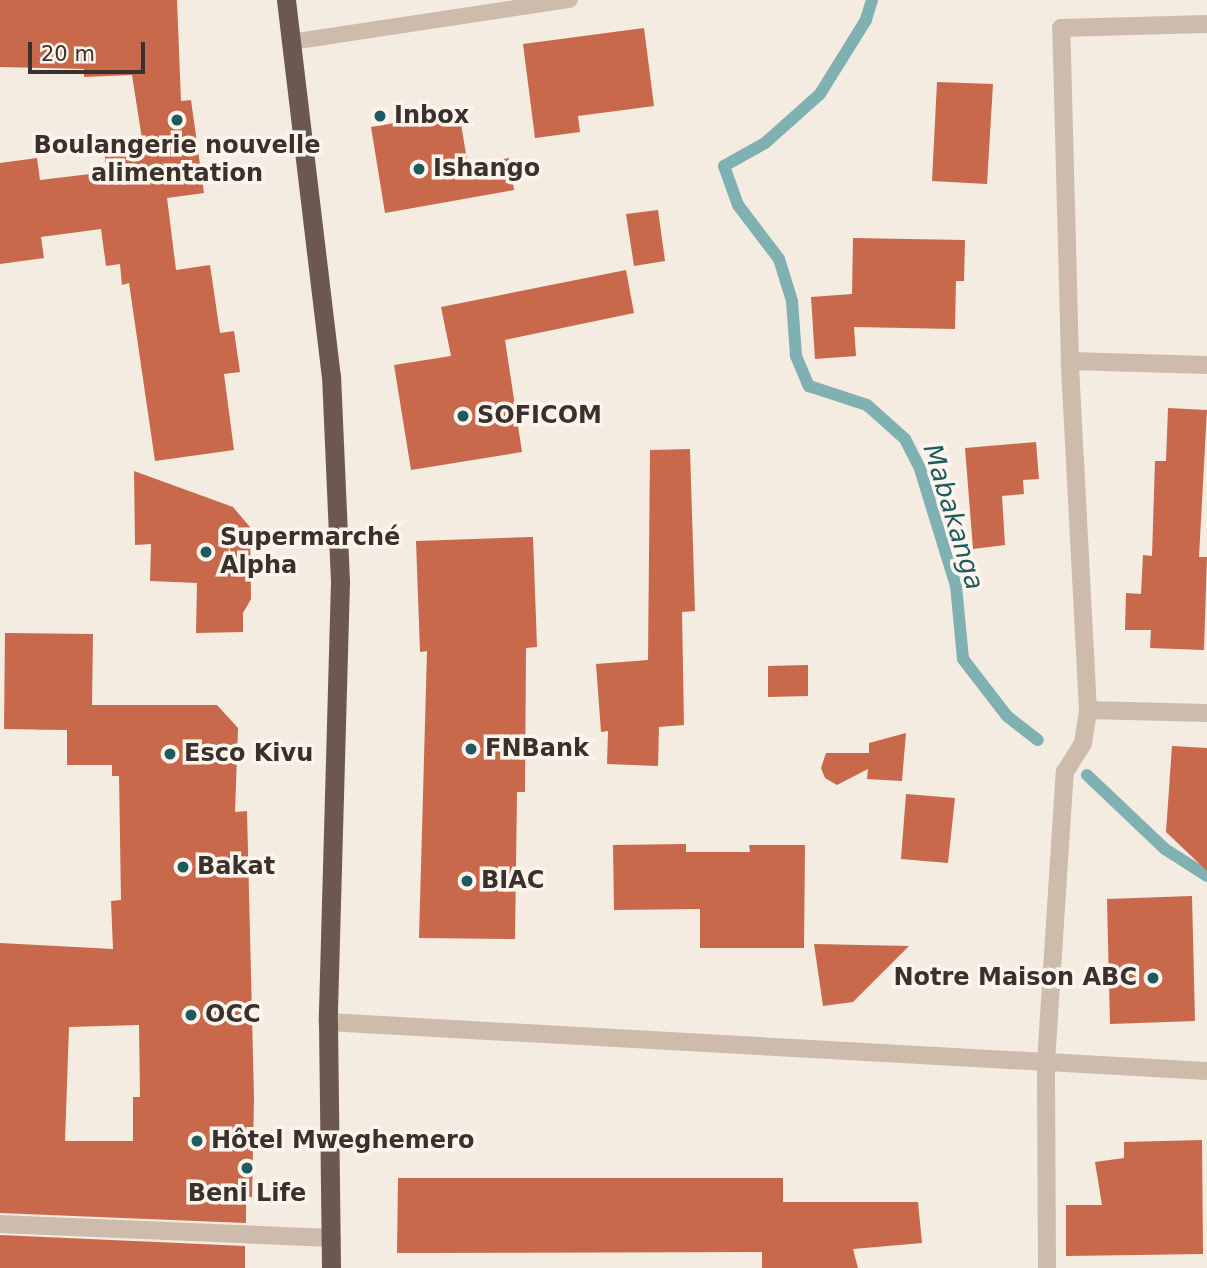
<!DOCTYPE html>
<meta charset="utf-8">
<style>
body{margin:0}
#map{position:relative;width:1207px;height:1268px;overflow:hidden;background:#f4ebe1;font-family:"DejaVu Sans",sans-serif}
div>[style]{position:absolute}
.stream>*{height:12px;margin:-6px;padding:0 6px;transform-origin:6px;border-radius:6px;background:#7fb0b2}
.building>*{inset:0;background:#c8694b}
.service>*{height:16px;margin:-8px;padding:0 8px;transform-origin:8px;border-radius:8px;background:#cdbbac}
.minor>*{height:18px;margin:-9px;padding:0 9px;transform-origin:9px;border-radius:9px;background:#cdbbac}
.tertiary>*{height:18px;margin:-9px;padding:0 9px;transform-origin:9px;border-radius:9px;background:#cdbbac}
.trunk>*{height:19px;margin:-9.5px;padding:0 9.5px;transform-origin:9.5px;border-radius:9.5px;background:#6c584f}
.dots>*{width:19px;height:19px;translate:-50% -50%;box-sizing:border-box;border:4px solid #fbf5ee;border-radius:50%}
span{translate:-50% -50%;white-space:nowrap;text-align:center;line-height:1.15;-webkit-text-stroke:7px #fbf5ee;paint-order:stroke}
.poi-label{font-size:24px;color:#3b302b;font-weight:700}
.left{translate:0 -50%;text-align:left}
.right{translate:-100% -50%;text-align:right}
.water-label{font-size:26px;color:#1f5a5e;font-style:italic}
.scale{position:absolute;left:28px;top:42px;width:117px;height:32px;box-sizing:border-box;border:4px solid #3b302b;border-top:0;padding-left:9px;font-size:21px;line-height:24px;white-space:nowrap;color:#3b302b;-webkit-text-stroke:5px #fbf5ee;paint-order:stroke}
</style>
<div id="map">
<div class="stream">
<div style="left:872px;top:0;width:21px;rotate:107deg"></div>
<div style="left:866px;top:20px;width:87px;rotate:121.9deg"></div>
<div style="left:820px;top:94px;width:74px;rotate:138.3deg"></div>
<div style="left:765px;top:143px;width:47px;rotate:150.7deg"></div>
<div style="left:724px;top:166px;width:41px;rotate:70.3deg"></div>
<div style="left:738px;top:205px;width:68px;rotate:52.8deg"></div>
<div style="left:779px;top:259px;width:44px;rotate:72.8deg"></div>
<div style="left:792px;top:301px;width:55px;rotate:85.8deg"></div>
<div style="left:796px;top:356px;width:33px;rotate:67deg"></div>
<div style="left:809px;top:386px;width:61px;rotate:18.1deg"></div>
<div style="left:867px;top:405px;width:51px;rotate:41.8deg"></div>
<div style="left:905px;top:439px;width:34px;rotate:63deg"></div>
<div style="left:920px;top:469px;width:122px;rotate:72.9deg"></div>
<div style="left:956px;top:586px;width:73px;rotate:84.5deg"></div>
<div style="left:963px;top:659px;width:72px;rotate:52.3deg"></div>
<div style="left:1007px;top:716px;width:39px;rotate:38deg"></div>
<div style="left:1087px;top:775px;width:108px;rotate:43.5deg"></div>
<div style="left:1165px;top:849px;width:50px;rotate:32.7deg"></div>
</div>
<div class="building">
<div style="clip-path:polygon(0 0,177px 0,181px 101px,191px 100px,204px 193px,167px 198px,176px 270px,210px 265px,220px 333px,234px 331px,240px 372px,224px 374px,234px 450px,155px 461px,129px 283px,122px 285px,120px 264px,106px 266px,101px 229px,41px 237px,44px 258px,0 264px,0 163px,37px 158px,40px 180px,107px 172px,103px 145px,142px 139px,132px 75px,84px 77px,84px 69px,0 67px)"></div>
<div style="clip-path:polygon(644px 28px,654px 106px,578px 116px,580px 132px,535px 138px,523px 44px)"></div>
<div style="clip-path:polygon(937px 82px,993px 84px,987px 184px,932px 181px)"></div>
<div style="clip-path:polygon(459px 112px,468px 166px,509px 158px,514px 190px,385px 213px,371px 127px)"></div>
<div style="clip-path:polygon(658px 210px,665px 261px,634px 266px,626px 214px)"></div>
<div style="clip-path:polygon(853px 238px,965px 240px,964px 281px,956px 281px,955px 329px,854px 327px,856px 356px,815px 359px,811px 297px,852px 294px)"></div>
<div style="clip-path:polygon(626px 270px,634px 313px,505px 340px,522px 452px,411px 470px,394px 365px,451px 356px,441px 307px)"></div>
<div style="clip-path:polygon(1168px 408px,1207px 410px,1199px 557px,1207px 557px,1204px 650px,1150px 648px,1151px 630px,1125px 630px,1126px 593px,1141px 594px,1143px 555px,1152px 556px,1155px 461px,1166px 461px)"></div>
<div style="clip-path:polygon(1036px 442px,1039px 479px,1023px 480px,1024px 494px,1002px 496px,1005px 545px,973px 549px,965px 448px)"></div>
<div style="clip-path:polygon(690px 449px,695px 611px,682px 612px,684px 725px,659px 727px,658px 766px,607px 764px,608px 731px,601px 732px,596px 664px,648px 660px,650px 450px)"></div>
<div style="clip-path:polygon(134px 471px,233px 507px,250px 527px,251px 599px,243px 613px,243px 632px,196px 633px,197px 583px,150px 581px,151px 544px,135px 545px)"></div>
<div style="clip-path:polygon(533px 537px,537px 647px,526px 648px,525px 792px,517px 792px,515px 939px,419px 938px,427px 651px,420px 652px,416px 541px)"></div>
<div style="clip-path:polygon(evenodd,5px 633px,93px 634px,92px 705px,217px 705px,238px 728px,235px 812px,247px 811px,254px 1098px,252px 1197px,246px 1197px,246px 1223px,0 1213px,0 943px,113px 949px,111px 901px,121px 900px,119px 776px,112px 776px,112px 765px,67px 765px,67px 730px,4px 729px,5px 633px,139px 1025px,140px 1097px,133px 1097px,133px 1141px,65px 1141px,69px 1027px,139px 1025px)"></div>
<div style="clip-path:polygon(808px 665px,808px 696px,768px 697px,768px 666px)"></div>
<div style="clip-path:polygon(906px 733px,902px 781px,867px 779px,868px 769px,837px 785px,825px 778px,821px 768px,826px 753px,869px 753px,869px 743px)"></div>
<div style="clip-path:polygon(1172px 746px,1207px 748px,1207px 871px,1166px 832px)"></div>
<div style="clip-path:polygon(906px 794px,955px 798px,948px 863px,901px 859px)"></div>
<div style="clip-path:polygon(686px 844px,686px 852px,750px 852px,749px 845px,805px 845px,804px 948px,700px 948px,700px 909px,614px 910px,613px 845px)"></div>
<div style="clip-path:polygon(1192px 896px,1195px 1021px,1110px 1024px,1107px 899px)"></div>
<div style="clip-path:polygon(814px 944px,909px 946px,853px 1002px,823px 1006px)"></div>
<div style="clip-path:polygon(1202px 1140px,1203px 1254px,1066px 1256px,1066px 1205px,1102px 1205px,1095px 1162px,1124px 1158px,1124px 1142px)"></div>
<div style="clip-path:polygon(398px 1178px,783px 1178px,783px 1202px,918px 1202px,922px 1243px,853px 1249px,858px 1268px,762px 1268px,762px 1252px,397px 1253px)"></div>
<div style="clip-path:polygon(0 1235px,245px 1246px,245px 1268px,0 1268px)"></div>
</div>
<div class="service">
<div style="left:291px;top:42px;width:282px;rotate:-8.6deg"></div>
</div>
<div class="minor">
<div style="left:1070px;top:361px;width:137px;rotate:1.7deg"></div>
<div style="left:1088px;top:710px;width:119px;rotate:1.4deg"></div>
<div style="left:0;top:1224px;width:332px;rotate:2.4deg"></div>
<div style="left:1047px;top:1268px;width:206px;rotate:-90.3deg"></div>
<div style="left:1046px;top:1062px;width:291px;rotate:-86.3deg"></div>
<div style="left:1065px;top:772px;width:34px;rotate:-58deg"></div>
<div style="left:1083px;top:743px;width:33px;rotate:-81deg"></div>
<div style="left:1088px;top:710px;width:349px;rotate:-93deg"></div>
<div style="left:1070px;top:361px;width:333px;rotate:-91.5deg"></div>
<div style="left:1061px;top:28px;width:146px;rotate:-1.6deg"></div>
</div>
<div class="tertiary">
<div style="left:328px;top:1022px;width:880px;rotate:3.19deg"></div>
</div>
<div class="trunk">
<div style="left:286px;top:0;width:378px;rotate:83.2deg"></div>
<div style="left:331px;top:375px;width:206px;rotate:87.5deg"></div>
<div style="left:340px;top:581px;width:441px;rotate:91.6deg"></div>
<div style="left:328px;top:1022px;width:246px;rotate:89.3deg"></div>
</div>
<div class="dots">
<div style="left:380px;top:116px;background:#1f5a5e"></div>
<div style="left:177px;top:120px;background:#1f5a5e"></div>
<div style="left:419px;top:169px;background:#1f5a5e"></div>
<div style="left:463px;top:416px;background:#1f5a5e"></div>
<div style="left:206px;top:552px;background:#1f5a5e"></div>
<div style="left:471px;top:749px;background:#1f5a5e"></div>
<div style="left:170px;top:754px;background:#1f5a5e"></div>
<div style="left:183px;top:867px;background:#1f5a5e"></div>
<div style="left:467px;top:881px;background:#1f5a5e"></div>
<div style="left:1153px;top:978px;background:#1f5a5e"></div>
<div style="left:191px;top:1015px;background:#1f5a5e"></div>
<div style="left:197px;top:1141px;background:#1f5a5e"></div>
<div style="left:247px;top:1168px;background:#1f5a5e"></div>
</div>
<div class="poi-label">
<span class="left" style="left:394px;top:116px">Inbox</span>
<span style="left:177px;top:160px">Boulangerie nouvelle<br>alimentation</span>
<span class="left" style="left:433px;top:169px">Ishango</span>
<span class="left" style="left:477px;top:416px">SOFICOM</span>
<span class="left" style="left:220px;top:552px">Supermarché<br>Alpha</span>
<span class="left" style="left:485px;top:749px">FNBank</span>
<span class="left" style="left:184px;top:754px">Esco Kivu</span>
<span class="left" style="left:197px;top:867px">Bakat</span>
<span class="left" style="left:481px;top:881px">BIAC</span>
<span class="right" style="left:1137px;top:978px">Notre Maison ABC</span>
<span class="left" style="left:205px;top:1015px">OCC</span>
<span class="left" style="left:211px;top:1141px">Hôtel Mweghemero</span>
<span style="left:247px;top:1194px">Beni Life</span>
</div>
<div class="water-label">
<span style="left:953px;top:517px;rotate:73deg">Mabakanga</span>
</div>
<div class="scale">20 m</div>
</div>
